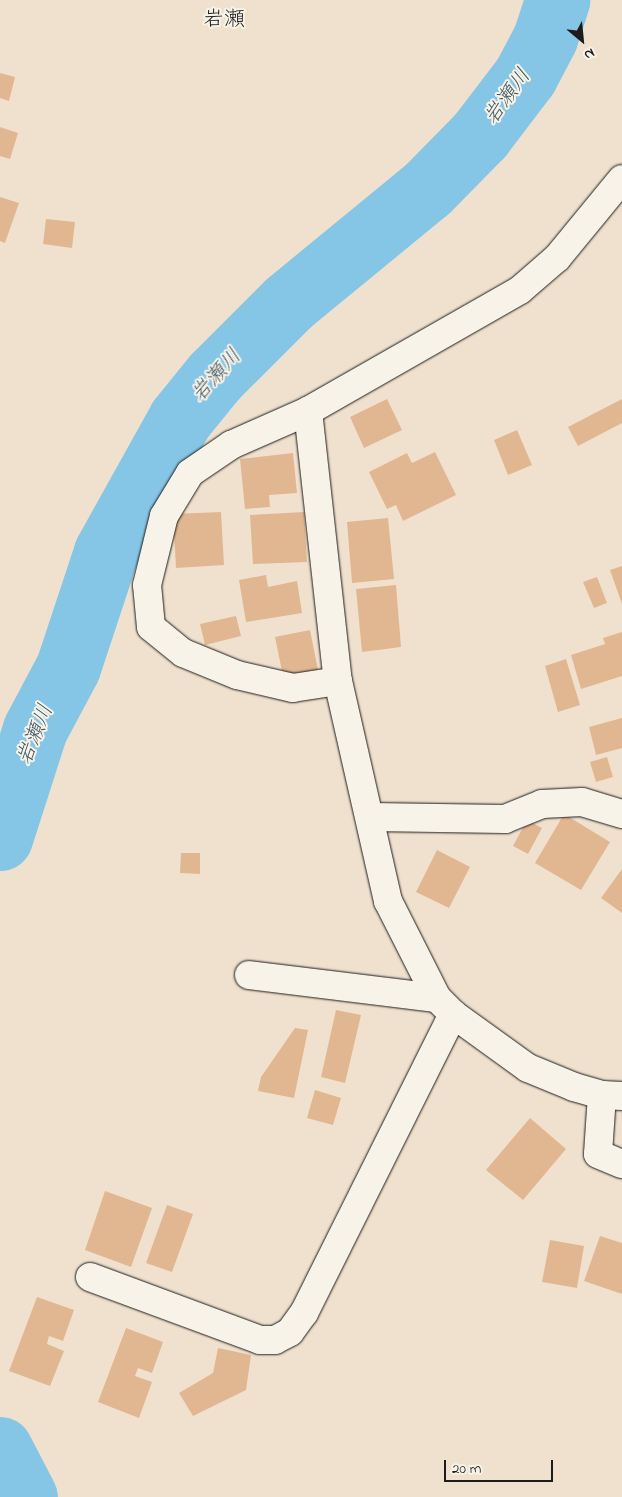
<!DOCTYPE html>
<meta charset="utf-8">
<style>
body{margin:0}
#map{position:relative;width:622px;height:1497px;overflow:hidden;background:#f0e1ce;font-family:"Indie Flower","Klee One",sans-serif}
div>[style]{position:absolute}
.river>*{height:65px;margin:-32.5px;padding:0 32.5px;transform-origin:32.5px;border-radius:32.5px;background:#85c5e5}
.building>*{inset:0;background:#e1b791}
.roads{filter:drop-shadow(0 0 1px #1c1c1c) drop-shadow(0 0 1px #1c1c1c)}
.street>*{height:28px;margin:-14px;padding:0 14px;transform-origin:14px;border-radius:14px;background:#f7f3e8}
span{translate:-50% -50%;white-space:nowrap;text-align:center;line-height:1.15;-webkit-text-stroke:4px #f7f3e8;paint-order:stroke}
.neighbourhood-label{font-size:21px;color:#1c1c1c}
.water-label{font-size:21px;color:#415762;font-style:italic}
.north{position:absolute;left:557px;top:15px;width:50px;height:50px;-webkit-text-stroke:4px #f7f3e8;paint-order:stroke;rotate:152deg;font-size:14px;font-weight:700;line-height:20px;text-align:center;color:#1c1c1c}
.north::after{content:'';display:block;margin:auto;width:18px;height:22px;background:#1c1c1c;clip-path:polygon(50% 0,100% 100%,50% 72%,0 100%)}
.scale{position:absolute;left:444px;top:1460px;width:109px;height:22px;box-sizing:border-box;border:2px solid #1c1c1c;border-top:0;padding-left:6px;font-size:15px;line-height:18px;white-space:nowrap;color:#1c1c1c;-webkit-text-stroke:4px #f7f3e8;paint-order:stroke}
</style>
<div id="map">
<div class="river">
<div style="left:0;top:838px;width:114px;rotate:-72.2deg"></div>
<div style="left:35px;top:729px;width:70px;rotate:-62deg"></div>
<div style="left:68px;top:667px;width:121px;rotate:-71.7deg"></div>
<div style="left:106px;top:552px;width:152px;rotate:-60.9deg"></div>
<div style="left:180px;top:419px;width:55px;rotate:-50.9deg"></div>
<div style="left:215px;top:376px;width:103px;rotate:-45deg"></div>
<div style="left:288px;top:303px;width:180px;rotate:-39.4deg"></div>
<div style="left:427px;top:189px;width:76px;rotate:-45.5deg"></div>
<div style="left:480px;top:135px;width:74px;rotate:-52.7deg"></div>
<div style="left:525px;top:76px;width:43px;rotate:-62.2deg"></div>
<div style="left:545px;top:38px;width:40px;rotate:-72deg"></div>
<div style="left:0;top:1449px;width:54px;rotate:62.5deg"></div>
</div>
<div class="building">
<div style="clip-path:polygon(0 73px,15px 77px,9px 101px,0 98px)"></div>
<div style="clip-path:polygon(0 127px,18px 133px,10px 159px,0 156px)"></div>
<div style="clip-path:polygon(0 197px,19px 203px,5px 243px,0 241px)"></div>
<div style="clip-path:polygon(46px 219px,75px 222px,72px 248px,43px 244px)"></div>
<div style="clip-path:polygon(387px 399px,402px 430px,364px 448px,350px 417px)"></div>
<div style="clip-path:polygon(622px 399px,622px 423px,578px 446px,568px 427px)"></div>
<div style="clip-path:polygon(517px 430px,532px 465px,508px 475px,494px 440px)"></div>
<div style="clip-path:polygon(435px 452px,456px 495px,403px 521px,396px 505px,387px 509px,369px 472px,407px 453px,412px 463px)"></div>
<div style="clip-path:polygon(293px 453px,297px 493px,269px 495px,270px 507px,245px 509px,240px 459px)"></div>
<div style="clip-path:polygon(221px 512px,224px 565px,176px 568px,173px 514px)"></div>
<div style="clip-path:polygon(304px 512px,307px 562px,253px 564px,250px 515px)"></div>
<div style="clip-path:polygon(388px 518px,394px 579px,352px 583px,347px 522px)"></div>
<div style="clip-path:polygon(622px 566px,622px 604px,610px 570px)"></div>
<div style="clip-path:polygon(266px 575px,268px 587px,297px 581px,302px 613px,246px 622px,239px 580px)"></div>
<div style="clip-path:polygon(597px 577px,607px 603px,594px 608px,583px 582px)"></div>
<div style="clip-path:polygon(396px 585px,401px 647px,362px 652px,356px 589px)"></div>
<div style="clip-path:polygon(236px 616px,241px 636px,205px 645px,200px 624px)"></div>
<div style="clip-path:polygon(310px 630px,319px 675px,284px 681px,275px 637px)"></div>
<div style="clip-path:polygon(622px 632px,622px 676px,581px 689px,571px 655px,605px 644px,603px 638px)"></div>
<div style="clip-path:polygon(566px 659px,580px 705px,558px 712px,545px 666px)"></div>
<div style="clip-path:polygon(622px 718px,622px 748px,596px 755px,589px 727px)"></div>
<div style="clip-path:polygon(607px 757px,613px 777px,596px 782px,590px 762px)"></div>
<div style="clip-path:polygon(564px 814px,610px 842px,581px 890px,535px 863px)"></div>
<div style="clip-path:polygon(527px 820px,542px 828px,528px 854px,513px 846px)"></div>
<div style="clip-path:polygon(437px 850px,470px 867px,449px 908px,416px 892px)"></div>
<div style="clip-path:polygon(181px 853px,200px 853px,200px 874px,180px 873px)"></div>
<div style="clip-path:polygon(622px 869px,622px 913px,601px 898px)"></div>
<div style="clip-path:polygon(336px 1010px,361px 1015px,345px 1083px,321px 1077px)"></div>
<div style="clip-path:polygon(295px 1028px,308px 1030px,294px 1098px,258px 1091px,261px 1077px)"></div>
<div style="clip-path:polygon(315px 1090px,341px 1098px,333px 1125px,307px 1118px)"></div>
<div style="clip-path:polygon(530px 1118px,566px 1149px,523px 1200px,486px 1170px)"></div>
<div style="clip-path:polygon(105px 1191px,152px 1208px,131px 1267px,85px 1250px)"></div>
<div style="clip-path:polygon(167px 1205px,193px 1214px,172px 1272px,146px 1263px)"></div>
<div style="clip-path:polygon(600px 1236px,622px 1243px,622px 1294px,584px 1281px)"></div>
<div style="clip-path:polygon(550px 1240px,584px 1246px,577px 1288px,542px 1282px)"></div>
<div style="clip-path:polygon(37px 1297px,74px 1310px,63px 1341px,49px 1336px,47px 1344px,64px 1351px,50px 1386px,9px 1371px)"></div>
<div style="clip-path:polygon(126px 1328px,163px 1342px,152px 1373px,138px 1368px,135px 1376px,152px 1382px,139px 1418px,98px 1402px)"></div>
<div style="clip-path:polygon(218px 1348px,251px 1355px,246px 1390px,193px 1416px,179px 1393px,213px 1373px)"></div>
</div>
<div class="roads">
<div class="street">
<div style="left:308px;top:411px;width:272px;rotate:83.7deg"></div>
<div style="left:338px;top:681px;width:226px;rotate:77.2deg"></div>
<div style="left:388px;top:901px;width:109px;rotate:63.2deg"></div>
<div style="left:437px;top:998px;width:23px;rotate:45deg"></div>
<div style="left:453px;top:1014px;width:92px;rotate:35.8deg"></div>
<div style="left:528px;top:1068px;width:50px;rotate:22.4deg"></div>
<div style="left:574px;top:1087px;width:29px;rotate:16deg"></div>
<div style="left:602px;top:1095px;width:20px;rotate:3deg"></div>
<div style="left:338px;top:681px;width:46px;rotate:171.2deg"></div>
<div style="left:293px;top:688px;width:57px;rotate:-166.9deg"></div>
<div style="left:237px;top:675px;width:58px;rotate:-157.8deg"></div>
<div style="left:183px;top:653px;width:41px;rotate:-140.9deg"></div>
<div style="left:151px;top:627px;width:42px;rotate:-95.4deg"></div>
<div style="left:147px;top:585px;width:71px;rotate:-76.2deg"></div>
<div style="left:164px;top:516px;width:50px;rotate:-58.8deg"></div>
<div style="left:190px;top:473px;width:50px;rotate:-34.3deg"></div>
<div style="left:231px;top:445px;width:84px;rotate:-23.8deg"></div>
<div style="left:308px;top:411px;width:244px;rotate:-29.7deg"></div>
<div style="left:520px;top:290px;width:49px;rotate:-40.9deg"></div>
<div style="left:557px;top:258px;width:102px;rotate:-50.6deg"></div>
<div style="left:371px;top:817px;width:134px;rotate:0.9deg"></div>
<div style="left:505px;top:819px;width:40px;rotate:-22deg"></div>
<div style="left:542px;top:804px;width:40px;rotate:-2.9deg"></div>
<div style="left:582px;top:802px;width:42px;rotate:16.7deg"></div>
<div style="left:249px;top:975px;width:189px;rotate:7deg"></div>
<div style="left:602px;top:1095px;width:59px;rotate:93.9deg"></div>
<div style="left:598px;top:1154px;width:26px;rotate:23deg"></div>
<div style="left:90px;top:1277px;width:181px;rotate:20.3deg"></div>
<div style="left:260px;top:1340px;width:15px"></div>
<div style="left:275px;top:1340px;width:17px;rotate:-28deg"></div>
<div style="left:290px;top:1332px;width:24px;rotate:-54deg"></div>
<div style="left:304px;top:1313px;width:334px;rotate:-63.5deg"></div>
</div>
</div>
<div class="neighbourhood-label">
<span style="left:224px;top:20px">岩瀬</span>
</div>
<div class="water-label">
<span style="left:508px;top:97px;rotate:-54deg">岩瀬川</span>
<span style="left:217px;top:376px;rotate:-48deg">岩瀬川</span>
<span style="left:36px;top:735px;rotate:-68deg">岩瀬川</span>
</div>
<div class="north">N</div>
<div class="scale">20 m</div>
</div>
